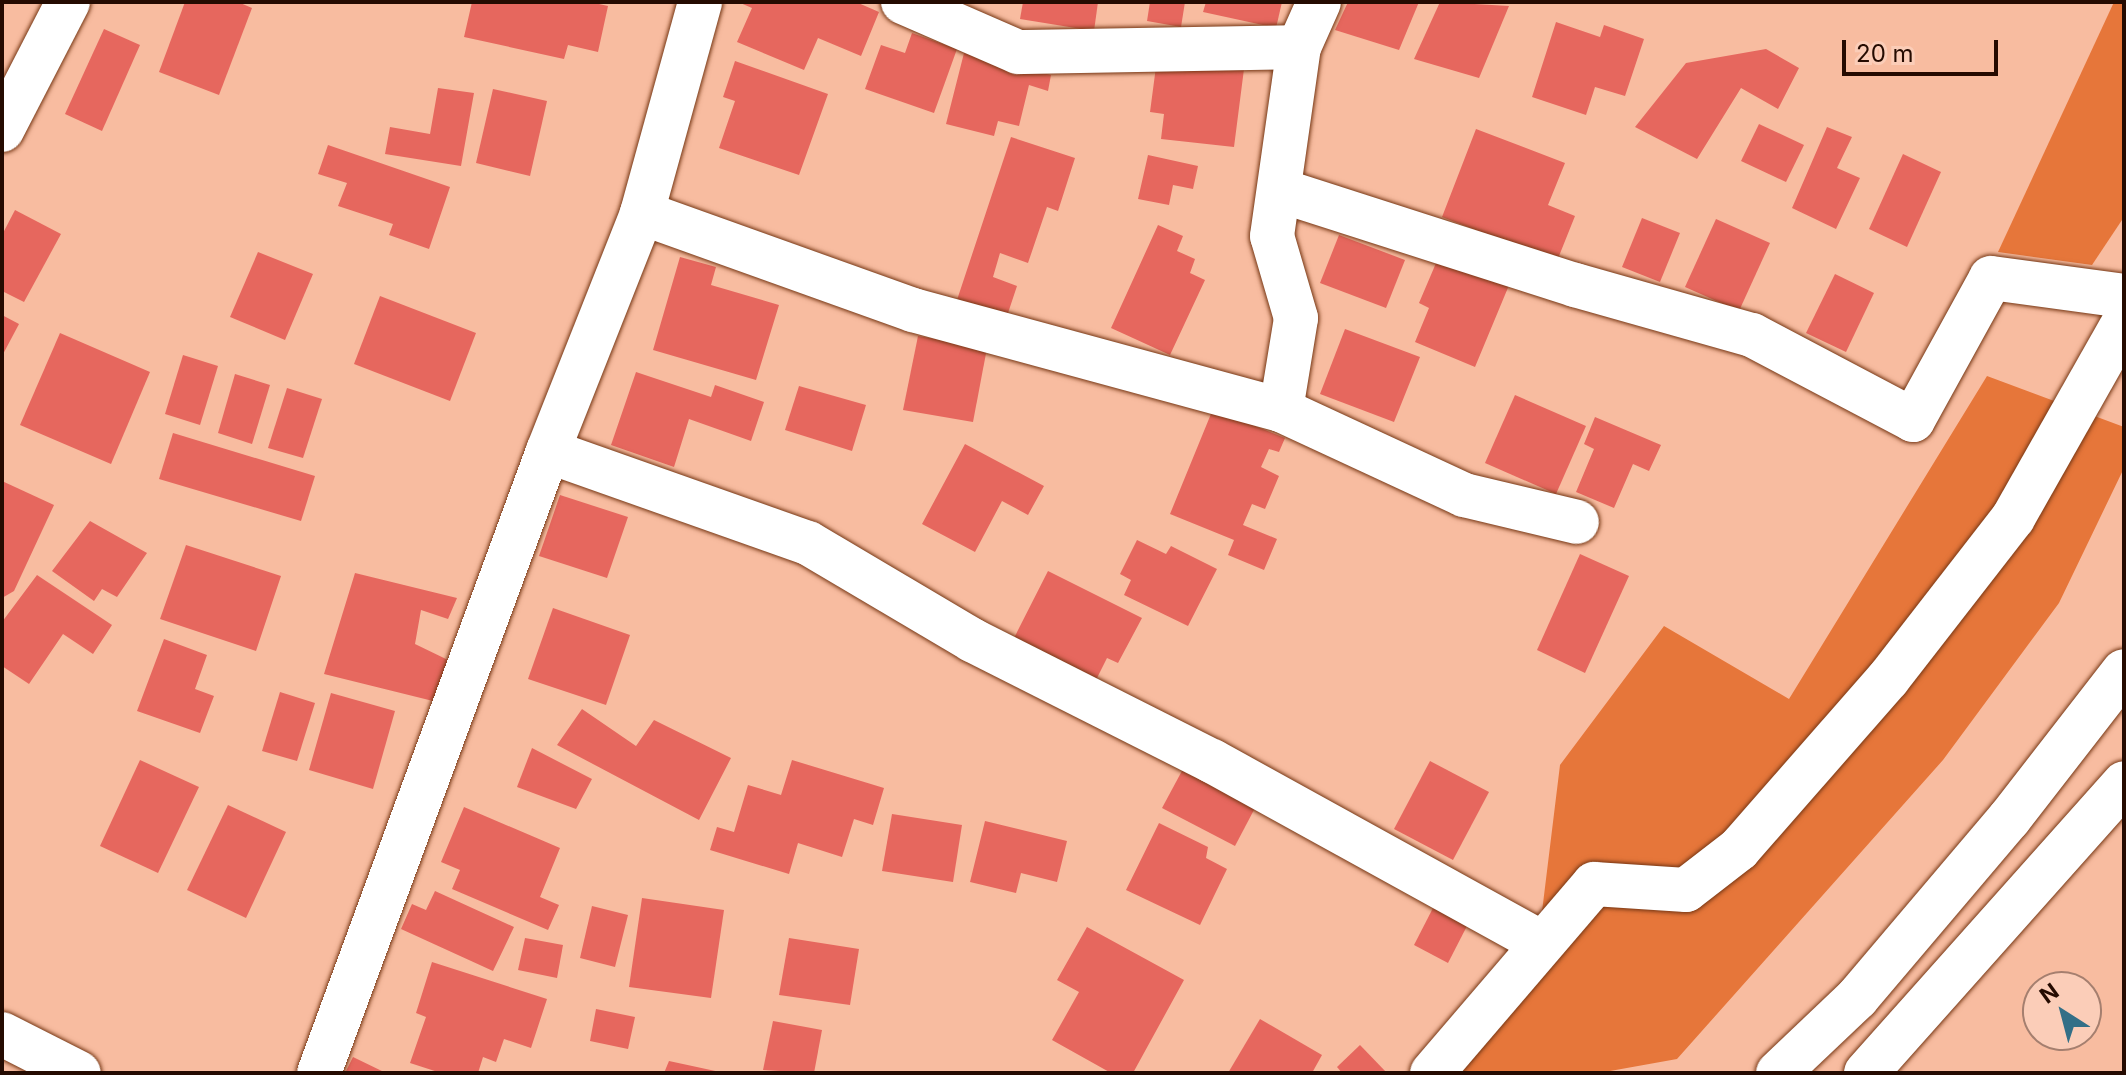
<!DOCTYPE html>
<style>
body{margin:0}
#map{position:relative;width:2126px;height:1075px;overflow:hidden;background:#f8bca0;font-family:Inter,sans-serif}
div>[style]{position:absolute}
.green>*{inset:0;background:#e6763a}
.building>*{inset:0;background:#e6675e}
.roads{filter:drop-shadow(0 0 2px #763714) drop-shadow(0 0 2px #763714)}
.minor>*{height:44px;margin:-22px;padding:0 22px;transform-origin:22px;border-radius:22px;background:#fff}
.major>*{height:44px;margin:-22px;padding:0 22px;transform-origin:22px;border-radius:22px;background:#fff}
span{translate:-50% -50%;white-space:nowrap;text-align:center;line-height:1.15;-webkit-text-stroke:6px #fbcdb8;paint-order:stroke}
.frame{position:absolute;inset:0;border:4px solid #250b01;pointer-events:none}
.north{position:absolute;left:2022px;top:971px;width:80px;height:80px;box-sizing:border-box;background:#fbcdb8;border:2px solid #a57f6f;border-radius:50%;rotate:324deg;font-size:22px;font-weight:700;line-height:32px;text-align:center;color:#250b01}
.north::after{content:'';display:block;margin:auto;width:28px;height:36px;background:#336f87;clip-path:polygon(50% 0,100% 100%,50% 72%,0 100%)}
.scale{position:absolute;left:1842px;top:40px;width:156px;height:36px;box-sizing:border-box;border:4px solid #250b01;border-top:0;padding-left:10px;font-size:24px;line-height:28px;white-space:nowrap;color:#250b01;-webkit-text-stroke:6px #fbcdb8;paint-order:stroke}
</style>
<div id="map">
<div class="green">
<div style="clip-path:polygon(2114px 2px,2124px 2px,2124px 217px,2092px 265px,1998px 252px)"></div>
<div style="clip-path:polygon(1987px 376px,2124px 427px,2124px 468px,2059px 603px,1943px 760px,1677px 1059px,1599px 1073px,1455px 1073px,1533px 985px,1560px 765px,1664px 626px,1789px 699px)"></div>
</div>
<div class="building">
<div style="clip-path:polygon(185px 2px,238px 2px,252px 8px,219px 95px,159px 72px)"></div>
<div style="clip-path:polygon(472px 2px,590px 2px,608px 6px,598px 52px,568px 45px,564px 59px,464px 37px)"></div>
<div style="clip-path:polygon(738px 2px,856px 2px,879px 12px,861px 56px,818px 38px,804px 70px,737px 42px,752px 8px)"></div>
<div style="clip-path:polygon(1023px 2px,1098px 2px,1094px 31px,1020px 19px)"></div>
<div style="clip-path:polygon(1150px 2px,1185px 2px,1181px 27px,1147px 21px)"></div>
<div style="clip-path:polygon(1206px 2px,1282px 2px,1276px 28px,1203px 12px)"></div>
<div style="clip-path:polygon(1348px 2px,1419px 2px,1399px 50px,1335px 30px)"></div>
<div style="clip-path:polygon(1440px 2px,1509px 6px,1479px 78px,1414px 59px)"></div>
<div style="clip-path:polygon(1556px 22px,1600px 37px,1604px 25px,1644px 39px,1625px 96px,1595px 87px,1586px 115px,1532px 97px)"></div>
<div style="clip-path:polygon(104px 29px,140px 45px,102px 131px,65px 114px)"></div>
<div style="clip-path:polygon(912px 33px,957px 49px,934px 113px,865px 89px,881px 45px,905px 53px)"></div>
<div style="clip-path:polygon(1766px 49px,1799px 68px,1778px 109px,1741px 88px,1697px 159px,1635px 127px,1686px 63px)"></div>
<div style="clip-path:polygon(964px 53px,1051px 75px,1048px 91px,1029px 85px,1019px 126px,998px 121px,994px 136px,946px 124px)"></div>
<div style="clip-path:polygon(1157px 59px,1244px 69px,1234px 147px,1161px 139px,1164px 114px,1150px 112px)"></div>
<div style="clip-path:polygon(735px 61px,828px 94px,799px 175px,719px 148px,735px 101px,723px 97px)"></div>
<div style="clip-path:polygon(438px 88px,474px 93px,461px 166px,385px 154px,390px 127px,430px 134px)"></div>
<div style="clip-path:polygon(493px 89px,547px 101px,530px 176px,476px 163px)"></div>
<div style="clip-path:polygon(1759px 124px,1804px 145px,1786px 182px,1741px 161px)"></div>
<div style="clip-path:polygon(1827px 127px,1852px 137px,1837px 168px,1860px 178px,1836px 229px,1792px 208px)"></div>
<div style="clip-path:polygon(1476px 129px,1565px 163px,1548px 205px,1575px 216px,1557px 261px,1442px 217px)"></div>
<div style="clip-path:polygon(1011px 137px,1075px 158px,1058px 211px,1047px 207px,1028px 263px,1000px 253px,993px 277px,1017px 286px,1007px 316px,957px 300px)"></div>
<div style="clip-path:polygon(328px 145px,450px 187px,429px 249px,389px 235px,393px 224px,338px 206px,347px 183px,318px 174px)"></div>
<div style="clip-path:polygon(1903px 154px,1941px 172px,1907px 247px,1869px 229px)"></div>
<div style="clip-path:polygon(1148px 155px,1198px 166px,1193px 189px,1173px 185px,1169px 205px,1138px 199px)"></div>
<div style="clip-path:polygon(15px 210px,61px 234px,24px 302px,2px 291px,2px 235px)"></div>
<div style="clip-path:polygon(1642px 218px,1680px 233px,1660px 282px,1622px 267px)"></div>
<div style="clip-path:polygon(1716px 219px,1770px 243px,1739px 311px,1685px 287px)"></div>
<div style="clip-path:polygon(1158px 225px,1183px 236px,1177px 251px,1195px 259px,1190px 273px,1205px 280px,1170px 355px,1111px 328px)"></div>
<div style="clip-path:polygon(1339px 235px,1405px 260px,1386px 308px,1320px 283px)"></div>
<div style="clip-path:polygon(1442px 249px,1512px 278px,1475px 367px,1415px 342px,1429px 308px,1419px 303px)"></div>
<div style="clip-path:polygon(258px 252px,313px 274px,285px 340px,230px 317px)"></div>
<div style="clip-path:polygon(680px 257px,716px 267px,711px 285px,779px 305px,756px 380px,653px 350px)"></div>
<div style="clip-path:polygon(1835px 274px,1874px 293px,1846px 352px,1806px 333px)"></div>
<div style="clip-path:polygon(380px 296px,476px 333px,450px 401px,354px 364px)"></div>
<div style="clip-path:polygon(2px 315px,19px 324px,2px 356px)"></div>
<div style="clip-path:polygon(1345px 329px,1420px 357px,1394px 422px,1320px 394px)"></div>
<div style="clip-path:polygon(60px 333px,150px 372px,111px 464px,20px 425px)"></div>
<div style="clip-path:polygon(918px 336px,987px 348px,973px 422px,903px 410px)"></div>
<div style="clip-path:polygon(183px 355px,218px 366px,200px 425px,165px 414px)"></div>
<div style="clip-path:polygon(636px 372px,711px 397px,715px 385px,764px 402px,751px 441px,689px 419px,674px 467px,611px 445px)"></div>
<div style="clip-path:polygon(235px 374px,270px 385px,252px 444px,218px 433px)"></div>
<div style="clip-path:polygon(799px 386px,866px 405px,852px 451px,785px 430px)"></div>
<div style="clip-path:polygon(287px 388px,322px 399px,303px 458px,268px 448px)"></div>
<div style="clip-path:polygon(1515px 395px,1586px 426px,1556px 494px,1485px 463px)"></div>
<div style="clip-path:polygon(1213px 409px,1285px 438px,1279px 452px,1269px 449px,1261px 467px,1279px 476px,1265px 509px,1252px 504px,1243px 525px,1277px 539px,1264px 570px,1228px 555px,1234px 540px,1170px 514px)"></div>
<div style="clip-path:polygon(1595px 417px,1661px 445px,1649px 471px,1633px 464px,1614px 508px,1576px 492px,1594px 449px,1584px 444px)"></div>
<div style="clip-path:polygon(173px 433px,315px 476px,301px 521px,159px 479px)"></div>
<div style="clip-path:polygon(965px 444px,1044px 486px,1028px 515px,1002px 501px,975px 552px,922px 524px)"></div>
<div style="clip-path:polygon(2px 481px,54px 505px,14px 591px,2px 598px)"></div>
<div style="clip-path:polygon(560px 495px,628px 517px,607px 578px,539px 556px)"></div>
<div style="clip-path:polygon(90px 521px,147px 553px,117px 597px,102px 589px,94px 601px,52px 571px)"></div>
<div style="clip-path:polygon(1137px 540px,1166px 554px,1171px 546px,1217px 569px,1188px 626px,1124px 595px,1131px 580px,1120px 574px)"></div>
<div style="clip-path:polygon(186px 545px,281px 576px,256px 651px,160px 619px)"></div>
<div style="clip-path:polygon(1580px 554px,1629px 576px,1585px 673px,1537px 650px)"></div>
<div style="clip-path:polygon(1048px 571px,1142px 618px,1118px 663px,1107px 658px,1095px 682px,1013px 640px)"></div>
<div style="clip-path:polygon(355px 573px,457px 598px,448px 619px,421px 610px,415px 644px,448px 660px,437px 702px,324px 674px)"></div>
<div style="clip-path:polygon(37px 575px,112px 625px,93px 654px,63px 634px,29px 684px,2px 666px,2px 622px)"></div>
<div style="clip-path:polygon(553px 608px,630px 635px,606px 705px,528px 679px)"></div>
<div style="clip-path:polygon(164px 639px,207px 655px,195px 689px,214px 696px,200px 733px,137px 711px)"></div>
<div style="clip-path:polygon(280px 692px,315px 703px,297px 761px,262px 751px)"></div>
<div style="clip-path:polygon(331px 693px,395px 711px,373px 789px,309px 770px)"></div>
<div style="clip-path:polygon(582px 709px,636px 746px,654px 720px,731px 758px,699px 820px,557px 745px)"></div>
<div style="clip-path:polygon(532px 748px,592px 779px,576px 809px,517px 787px)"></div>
<div style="clip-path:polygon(140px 760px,199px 787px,158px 873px,100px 846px)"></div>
<div style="clip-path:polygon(792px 760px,884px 788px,873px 825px,854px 819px,842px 857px,798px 843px,789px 874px,710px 850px,717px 827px,734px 832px,748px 785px,781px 795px)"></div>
<div style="clip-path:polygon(1430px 761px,1489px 792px,1453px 860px,1394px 829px)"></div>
<div style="clip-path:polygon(1183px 769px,1255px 808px,1235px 846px,1162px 808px)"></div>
<div style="clip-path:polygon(228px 805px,286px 832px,246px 918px,187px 890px)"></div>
<div style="clip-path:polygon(464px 807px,560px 848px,540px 897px,559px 905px,548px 930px,452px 889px,460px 870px,441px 862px)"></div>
<div style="clip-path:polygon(892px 814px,962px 825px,953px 882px,882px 871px)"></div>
<div style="clip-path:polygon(985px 821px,1067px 841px,1057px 882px,1021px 873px,1016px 893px,970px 882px)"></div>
<div style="clip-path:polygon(1159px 823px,1208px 847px,1206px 858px,1227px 869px,1200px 925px,1126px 890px)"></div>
<div style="clip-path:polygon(435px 891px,514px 927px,493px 971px,401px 929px,412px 904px,426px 910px)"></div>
<div style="clip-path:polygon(642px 898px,724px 910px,711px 998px,629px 987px)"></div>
<div style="clip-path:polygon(592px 906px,628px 915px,615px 967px,580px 958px)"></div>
<div style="clip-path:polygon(1433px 908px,1467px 926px,1448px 963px,1414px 945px)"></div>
<div style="clip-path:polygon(1087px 927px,1184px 980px,1133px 1073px,1111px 1073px,1052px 1040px,1079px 992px,1057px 980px)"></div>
<div style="clip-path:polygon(525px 938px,563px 945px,557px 978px,518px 970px)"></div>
<div style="clip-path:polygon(789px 938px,859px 949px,850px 1005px,779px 995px)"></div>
<div style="clip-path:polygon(432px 962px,547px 999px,531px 1048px,504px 1039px,496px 1062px,483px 1057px,478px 1073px,441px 1073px,410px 1063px,426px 1017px,416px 1013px)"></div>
<div style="clip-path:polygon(596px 1009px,635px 1017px,628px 1049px,590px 1041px)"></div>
<div style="clip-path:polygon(1260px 1019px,1322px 1055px,1312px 1073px,1228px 1073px)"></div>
<div style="clip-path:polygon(773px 1021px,822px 1030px,814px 1073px,763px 1070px)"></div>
<div style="clip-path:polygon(1360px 1045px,1387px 1073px,1342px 1073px,1337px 1067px)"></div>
<div style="clip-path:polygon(353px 1057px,386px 1073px,345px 1073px)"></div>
<div style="clip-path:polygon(669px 1061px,720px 1072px,720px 1073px,664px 1073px)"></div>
</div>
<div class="roads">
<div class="minor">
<div style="left:903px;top:2px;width:125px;rotate:23.5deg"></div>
<div style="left:1018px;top:52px;width:281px;rotate:-1deg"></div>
<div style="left:1282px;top:191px;width:308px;rotate:17.8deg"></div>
<div style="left:1575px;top:285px;width:184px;rotate:15.8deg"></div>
<div style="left:1752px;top:335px;width:182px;rotate:27.8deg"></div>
<div style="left:1913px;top:420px;width:162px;rotate:-61.2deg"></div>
<div style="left:1991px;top:278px;width:134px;rotate:7.7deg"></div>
<div style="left:642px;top:213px;width:288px;rotate:19.7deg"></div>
<div style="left:913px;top:310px;width:381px;rotate:15.2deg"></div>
<div style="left:1281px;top:410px;width:202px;rotate:24.9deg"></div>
<div style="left:1464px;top:495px;width:116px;rotate:13.4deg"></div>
<div style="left:1281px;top:410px;width:93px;rotate:-80.7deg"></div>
<div style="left:1296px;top:318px;width:85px;rotate:-106.3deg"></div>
<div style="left:1272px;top:236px;width:191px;rotate:-81.9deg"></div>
<div style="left:1299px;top:47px;width:49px;rotate:-66deg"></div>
<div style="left:548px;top:451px;width:276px;rotate:19.5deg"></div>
<div style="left:808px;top:543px;width:191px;rotate:30.6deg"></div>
<div style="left:972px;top:640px;width:269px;rotate:26.8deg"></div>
<div style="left:1212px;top:761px;width:375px;rotate:28.9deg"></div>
<div style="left:2px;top:1034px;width:86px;rotate:26.9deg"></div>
<div style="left:319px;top:1073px;width:663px;rotate:-69.79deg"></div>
<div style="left:548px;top:451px;width:256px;rotate:-68.4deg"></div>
<div style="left:642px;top:213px;width:219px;rotate:-74.6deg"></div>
<div style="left:1432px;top:1073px;width:249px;rotate:-49.4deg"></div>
<div style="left:1594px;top:884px;width:92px;rotate:3.7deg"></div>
<div style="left:1686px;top:890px;width:67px;rotate:-37.7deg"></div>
<div style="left:1739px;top:849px;width:226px;rotate:-48.8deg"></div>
<div style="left:1888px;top:679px;width:204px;rotate:-52.2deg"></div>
<div style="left:2013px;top:518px;width:225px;rotate:-60.5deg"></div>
<div style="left:1778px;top:1073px;width:109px;rotate:-43.5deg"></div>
<div style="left:1857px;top:998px;width:235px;rotate:-49.7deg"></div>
<div style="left:2009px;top:819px;width:187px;rotate:-52.2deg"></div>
<div style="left:1866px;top:1073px;width:388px;rotate:-48.3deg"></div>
</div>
<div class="major">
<div style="left:2px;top:130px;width:144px;rotate:-62.7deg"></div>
</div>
</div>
<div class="frame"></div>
<div class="north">N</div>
<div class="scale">20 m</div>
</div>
